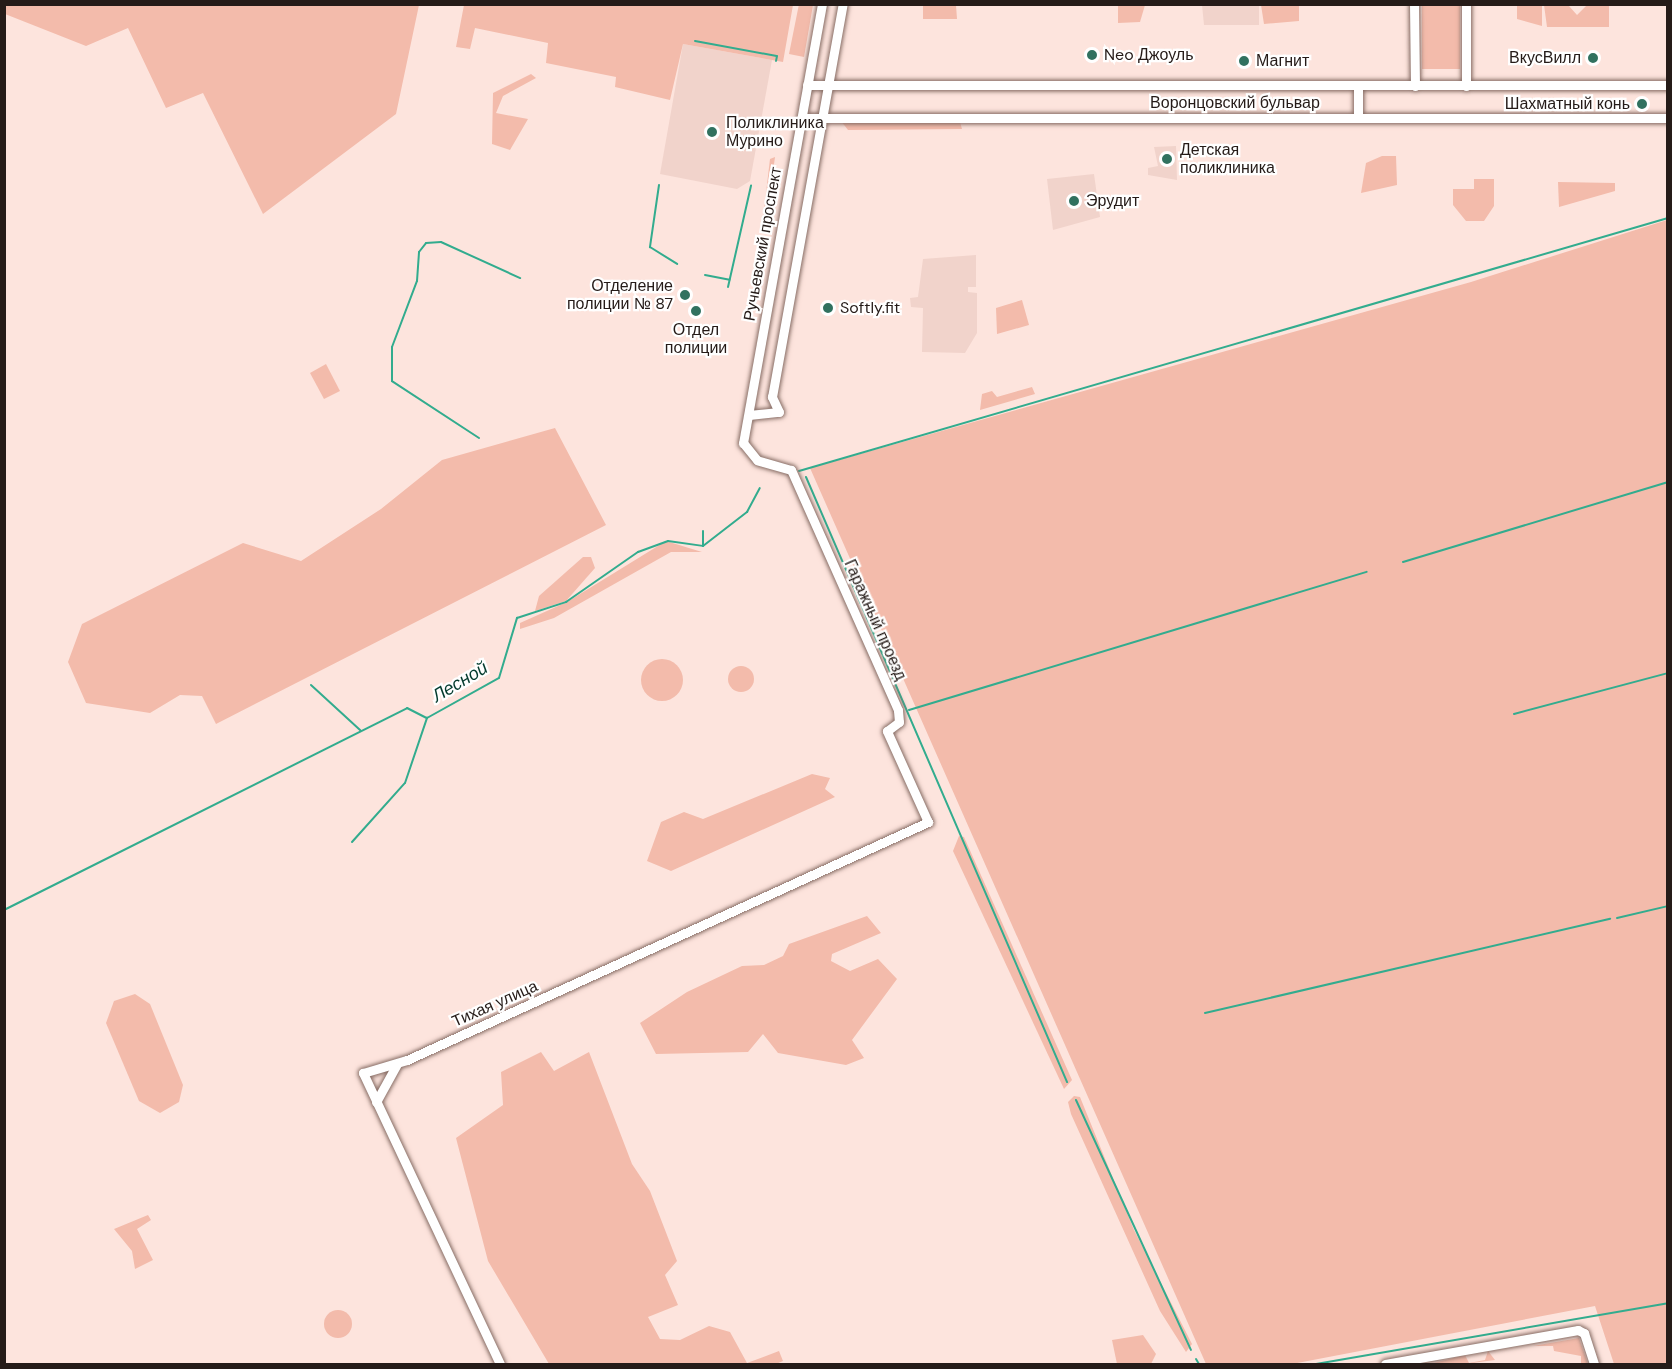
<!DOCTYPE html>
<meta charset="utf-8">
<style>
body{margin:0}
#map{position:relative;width:1672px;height:1369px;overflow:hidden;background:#fde4dd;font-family:"DM Sans",sans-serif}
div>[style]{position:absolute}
.built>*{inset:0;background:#f1d3cb}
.green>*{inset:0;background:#f3bbab}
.round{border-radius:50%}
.stream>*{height:2px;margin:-1px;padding:0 1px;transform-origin:1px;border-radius:1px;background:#32ac8e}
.roads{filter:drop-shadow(0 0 2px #876d65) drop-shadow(0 0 2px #876d65)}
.minor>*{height:9px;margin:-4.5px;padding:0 4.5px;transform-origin:4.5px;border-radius:4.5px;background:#fff}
.dots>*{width:16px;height:16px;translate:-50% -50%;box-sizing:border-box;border:3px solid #fff;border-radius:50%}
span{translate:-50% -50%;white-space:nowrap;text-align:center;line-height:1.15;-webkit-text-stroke:4.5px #fff;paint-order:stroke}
.poi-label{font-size:16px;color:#251b18}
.left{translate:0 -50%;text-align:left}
.right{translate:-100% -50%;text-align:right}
.street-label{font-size:16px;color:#251b18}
.water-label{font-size:18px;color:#043b2e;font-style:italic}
.frame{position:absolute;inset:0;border:6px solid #251b18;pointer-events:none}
</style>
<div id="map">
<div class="built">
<div style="clip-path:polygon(1202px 5px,1259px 5px,1259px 25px,1204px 25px)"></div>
<div style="clip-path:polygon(683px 44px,772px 60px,750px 181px,737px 189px,660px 174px)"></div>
<div style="clip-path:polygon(1176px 146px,1177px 180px,1148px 175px,1148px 168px,1158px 166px,1154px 147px)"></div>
<div style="clip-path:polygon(1094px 174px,1100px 217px,1053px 230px,1047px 179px)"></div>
<div style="clip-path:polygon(976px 255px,976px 287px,968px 287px,968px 292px,977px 293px,977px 333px,965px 353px,922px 352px,923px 308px,911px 307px,910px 298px,918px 297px,923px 259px)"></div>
</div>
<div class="green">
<div style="clip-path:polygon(799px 4px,813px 5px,804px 57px,789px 54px)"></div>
<div style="clip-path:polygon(4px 5px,5px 4px,419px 5px,396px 114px,263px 214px,203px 93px,166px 108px,128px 28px,86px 46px,5px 14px)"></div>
<div style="clip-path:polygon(464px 5px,464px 4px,793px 5px,783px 62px,683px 44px,670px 100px,615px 87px,616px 77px,546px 63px,548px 43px,475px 28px,470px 49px,456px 47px)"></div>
<div style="clip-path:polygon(923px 5px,956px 5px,957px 19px,923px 19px)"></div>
<div style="clip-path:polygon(1118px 5px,1145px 5px,1140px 22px,1118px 23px)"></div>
<div style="clip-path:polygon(1261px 5px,1299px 5px,1299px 21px,1264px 24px)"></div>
<div style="clip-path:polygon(1422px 5px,1460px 5px,1460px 69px,1422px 69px)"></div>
<div style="clip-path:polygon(1517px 5px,1542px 5px,1542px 26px,1517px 19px)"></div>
<div style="clip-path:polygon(1544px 5px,1569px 6px,1577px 15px,1587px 5px,1609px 5px,1609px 27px,1547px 27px)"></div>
<div style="clip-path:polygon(531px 74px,536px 78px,503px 96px,496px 113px,528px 119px,510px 150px,492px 144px,493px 93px)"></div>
<div style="clip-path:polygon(841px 121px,960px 122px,962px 129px,848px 130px)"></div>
<div style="clip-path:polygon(1382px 156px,1396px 156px,1397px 185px,1361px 193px,1366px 163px)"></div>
<div style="clip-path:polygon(775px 157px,767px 215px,763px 218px,770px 159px)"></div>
<div style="clip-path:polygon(1474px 179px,1494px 179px,1494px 206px,1484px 221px,1466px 221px,1453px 205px,1453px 189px,1474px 189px)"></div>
<div style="clip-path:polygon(1558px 182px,1615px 183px,1615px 191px,1559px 207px)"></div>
<div style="clip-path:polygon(1667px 220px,1667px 1364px,1614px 1364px,1595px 1306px,1292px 1364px,1206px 1364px,810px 468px,1471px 282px)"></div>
<div style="clip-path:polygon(1022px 300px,1029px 325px,997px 334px,996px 308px)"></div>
<div style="clip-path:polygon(326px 364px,340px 391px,324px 399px,310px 373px)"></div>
<div style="clip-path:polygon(1032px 387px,1035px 394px,980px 410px,982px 394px,992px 391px,997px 397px)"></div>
<div style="clip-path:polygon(555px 428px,606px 525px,216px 724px,202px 696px,180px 695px,150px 713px,86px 703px,68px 662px,82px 624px,243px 543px,301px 561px,381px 509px,442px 460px)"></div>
<div style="clip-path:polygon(666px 541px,702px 552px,671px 552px,554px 618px,520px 629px,520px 623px,567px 602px)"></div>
<div style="clip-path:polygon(583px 557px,591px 557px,595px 568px,566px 601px,535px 611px,539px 596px)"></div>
<div class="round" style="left:641px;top:659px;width:42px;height:42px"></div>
<div class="round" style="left:728px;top:666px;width:26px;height:26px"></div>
<div style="clip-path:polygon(812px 774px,830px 778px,825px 789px,835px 797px,671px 871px,647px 861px,661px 822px,684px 812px,703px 819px)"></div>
<div style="clip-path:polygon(959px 836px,964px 837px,1072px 1080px,1064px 1089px,953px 851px)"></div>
<div style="clip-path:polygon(867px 916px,881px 933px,832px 954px,831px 961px,850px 971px,878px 959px,897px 979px,852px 1040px,864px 1058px,846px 1065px,778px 1053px,763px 1034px,748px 1052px,656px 1054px,640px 1023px,687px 992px,742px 966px,764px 965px,783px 956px,789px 944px)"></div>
<div style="clip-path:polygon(135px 994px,150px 1004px,183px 1085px,179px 1102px,160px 1113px,139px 1101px,106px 1023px,114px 1001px)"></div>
<div style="clip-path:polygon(541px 1052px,554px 1071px,589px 1052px,632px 1164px,650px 1191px,677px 1261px,665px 1275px,678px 1305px,648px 1317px,660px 1339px,680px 1340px,709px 1326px,730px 1332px,747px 1363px,779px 1351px,783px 1361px,776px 1364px,549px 1364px,488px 1261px,456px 1138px,503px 1105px,501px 1072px)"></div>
<div style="clip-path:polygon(1074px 1096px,1080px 1097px,1134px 1230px,1192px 1344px,1186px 1352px,1160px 1311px,1071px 1114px,1068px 1102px)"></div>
<div style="clip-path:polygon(148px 1215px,151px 1220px,137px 1229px,153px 1260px,135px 1269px,132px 1251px,114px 1229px)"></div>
<div class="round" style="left:324px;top:1310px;width:28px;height:28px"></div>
<div style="clip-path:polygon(1143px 1335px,1156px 1354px,1151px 1364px,1117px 1364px,1112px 1340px)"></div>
<div style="clip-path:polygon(1579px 1338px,1588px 1364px,1581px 1364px,1581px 1356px,1554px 1351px,1553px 1346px,1533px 1346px)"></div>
<div style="clip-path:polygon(1488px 1351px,1495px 1360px,1464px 1364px,1430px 1364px,1465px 1355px,1469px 1363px,1485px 1360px)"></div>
</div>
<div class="stream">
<div style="left:695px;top:41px;width:83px;rotate:10.4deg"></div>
<div style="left:777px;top:56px;width:5px;rotate:101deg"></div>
<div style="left:659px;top:185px;width:63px;rotate:98.3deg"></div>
<div style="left:650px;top:247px;width:32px;rotate:32deg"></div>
<div style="left:705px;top:275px;width:25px;rotate:11deg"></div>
<div style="left:728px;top:287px;width:104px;rotate:-77.2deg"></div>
<div style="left:479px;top:438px;width:104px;rotate:-146.8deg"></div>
<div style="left:392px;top:381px;width:34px;rotate:-90deg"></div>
<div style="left:392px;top:347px;width:71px;rotate:-69.3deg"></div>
<div style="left:417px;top:281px;width:29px;rotate:-86deg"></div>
<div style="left:419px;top:252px;width:11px;rotate:-52deg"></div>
<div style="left:426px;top:243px;width:15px;rotate:-4deg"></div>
<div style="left:441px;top:242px;width:87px;rotate:24.5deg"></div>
<div style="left:799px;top:471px;width:905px;rotate:-16.23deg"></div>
<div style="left:806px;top:477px;width:659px;rotate:66.66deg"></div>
<div style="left:703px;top:531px;width:15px;rotate:90deg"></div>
<div style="left:1403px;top:562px;width:277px;rotate:-16.8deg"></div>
<div style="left:311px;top:685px;width:67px;rotate:42.6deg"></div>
<div style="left:909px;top:710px;width:478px;rotate:-16.8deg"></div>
<div style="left:1514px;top:714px;width:159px;rotate:-14.9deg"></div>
<div style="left:352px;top:842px;width:79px;rotate:-48.1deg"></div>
<div style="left:405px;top:783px;width:69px;rotate:-71.3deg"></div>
<div style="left:427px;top:718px;width:82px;rotate:-29.1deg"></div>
<div style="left:499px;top:678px;width:63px;rotate:-73.3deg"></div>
<div style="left:517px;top:618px;width:52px;rotate:-18.1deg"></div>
<div style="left:566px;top:602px;width:88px;rotate:-34.8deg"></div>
<div style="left:638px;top:552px;width:32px;rotate:-20deg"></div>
<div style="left:668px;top:541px;width:35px;rotate:8deg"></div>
<div style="left:703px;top:546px;width:56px;rotate:-37.7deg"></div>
<div style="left:747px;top:512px;width:27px;rotate:-62deg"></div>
<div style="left:4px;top:910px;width:451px;rotate:-26.6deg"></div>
<div style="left:407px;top:708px;width:22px;rotate:27deg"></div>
<div style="left:1617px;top:918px;width:52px;rotate:-13.2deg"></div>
<div style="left:1205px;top:1013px;width:416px;rotate:-13.1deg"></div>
<div style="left:1076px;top:1100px;width:275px;rotate:65.3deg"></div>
<div style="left:1196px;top:1359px;width:6px;rotate:59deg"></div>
<div style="left:1316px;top:1364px;width:357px;rotate:-9.8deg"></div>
</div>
<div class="roads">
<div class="minor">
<div style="left:1414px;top:4px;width:82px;rotate:89.3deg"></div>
<div style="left:1466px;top:4px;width:82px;rotate:90deg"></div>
<div style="left:807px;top:85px;width:861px"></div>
<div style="left:1358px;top:86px;width:31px;rotate:90deg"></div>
<div style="left:802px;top:118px;width:866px"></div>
<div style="left:749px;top:415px;width:30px;rotate:-6deg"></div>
<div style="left:779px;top:412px;width:17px;rotate:-115deg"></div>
<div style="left:772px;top:397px;width:399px;rotate:-79.8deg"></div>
<div style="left:376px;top:1102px;width:43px;rotate:-61.1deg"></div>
<div style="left:500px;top:1364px;width:322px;rotate:-115.2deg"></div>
<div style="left:363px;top:1073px;width:46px;rotate:-16.5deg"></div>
<div style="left:407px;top:1060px;width:573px;rotate:-24.55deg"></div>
<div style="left:928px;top:822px;width:100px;rotate:-114.3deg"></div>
<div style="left:887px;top:731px;width:15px;rotate:-37deg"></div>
<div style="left:899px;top:722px;width:12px;rotate:-95deg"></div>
<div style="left:898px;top:710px;width:263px;rotate:-114deg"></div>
<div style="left:791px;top:470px;width:35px;rotate:-164deg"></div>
<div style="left:757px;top:460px;width:22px;rotate:-129deg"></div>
<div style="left:743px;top:443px;width:446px;rotate:-79.8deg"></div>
<div style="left:1385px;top:1364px;width:196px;rotate:-10deg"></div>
<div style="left:1578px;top:1330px;width:7px;rotate:27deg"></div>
<div style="left:1584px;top:1333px;width:33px;rotate:72deg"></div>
</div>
</div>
<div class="dots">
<div style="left:1092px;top:55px;background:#31715f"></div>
<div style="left:1593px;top:58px;background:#31715f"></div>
<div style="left:1244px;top:61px;background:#31715f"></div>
<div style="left:1642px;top:104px;background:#31715f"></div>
<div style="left:712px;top:132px;background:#31715f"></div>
<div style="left:1167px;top:159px;background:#31715f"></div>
<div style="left:1074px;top:201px;background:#31715f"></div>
<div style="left:685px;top:295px;background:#31715f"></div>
<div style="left:828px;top:308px;background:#31715f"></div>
<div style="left:696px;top:311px;background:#31715f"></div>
</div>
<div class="poi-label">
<span class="left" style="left:1104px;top:55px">Neo Джоуль</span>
<span class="right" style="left:1581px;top:58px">ВкусВилл</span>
<span class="left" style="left:1256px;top:61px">Магнит</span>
<span class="right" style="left:1630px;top:104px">Шахматный конь</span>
<span class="left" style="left:726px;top:132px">Поликлиника<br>Мурино</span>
<span class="left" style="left:1180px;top:159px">Детская<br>поликлиника</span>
<span class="left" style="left:1086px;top:201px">Эрудит</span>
<span class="right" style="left:673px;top:295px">Отделение<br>полиции № 87</span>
<span class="left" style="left:840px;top:308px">Softly.fit</span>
<span style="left:696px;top:339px">Отдел<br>полиции</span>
</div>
<div class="street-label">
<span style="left:1235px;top:103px">Воронцовский бульвар</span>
<span style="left:763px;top:244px;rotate:-80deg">Ручьевский проспект</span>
<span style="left:875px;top:620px;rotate:66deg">Гаражный проезд</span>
<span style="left:495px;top:1004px;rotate:-24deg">Тихая улица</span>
</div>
<div class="water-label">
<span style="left:460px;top:682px;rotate:-31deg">Лесной</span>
</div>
<div class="frame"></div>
</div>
